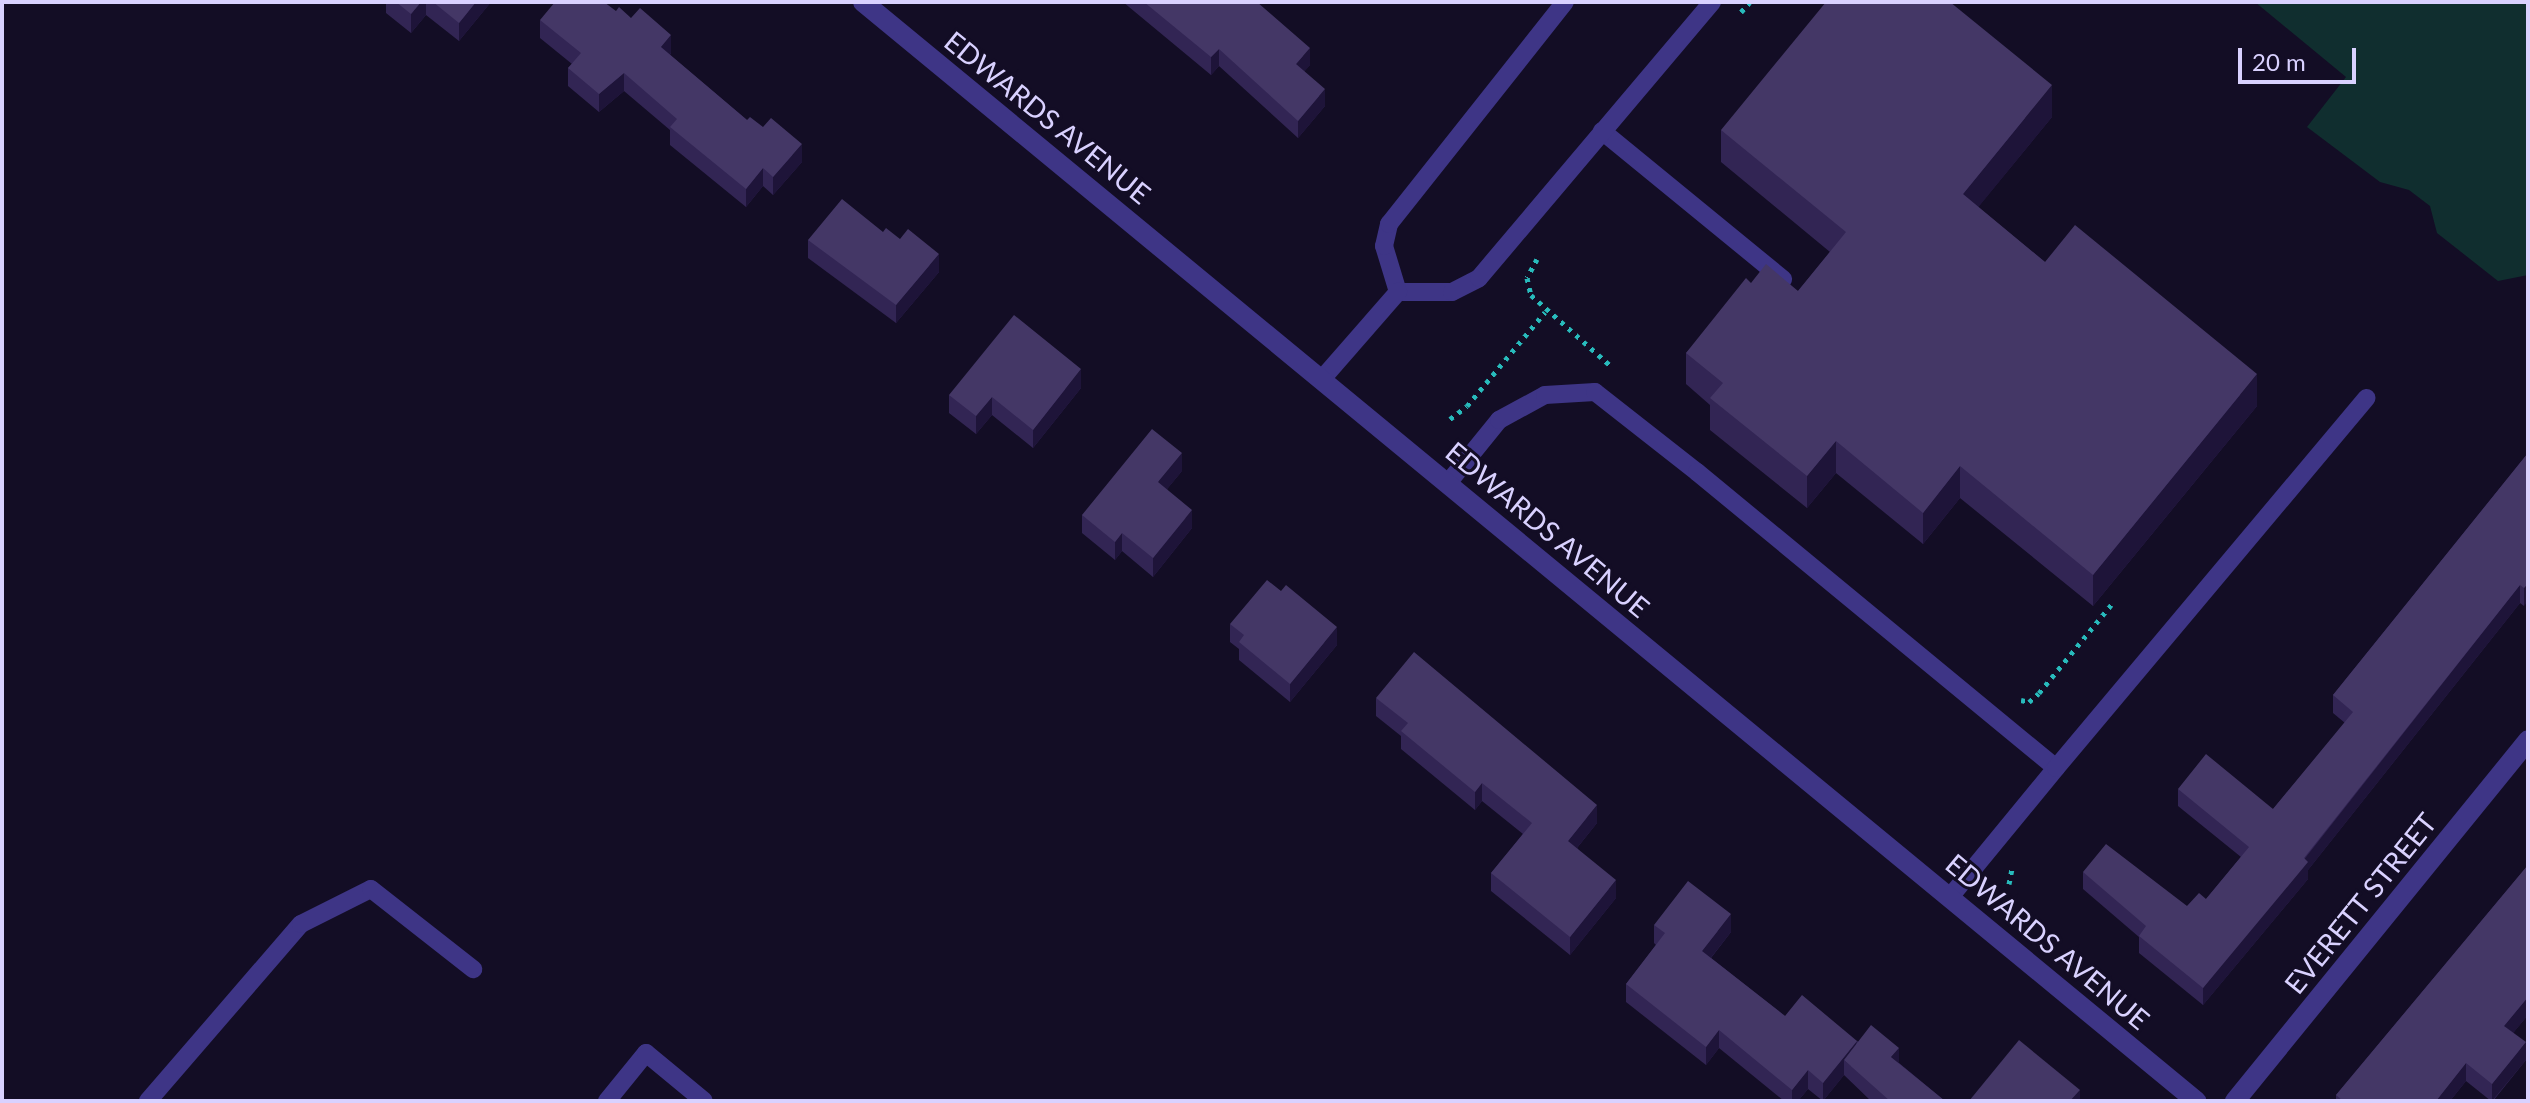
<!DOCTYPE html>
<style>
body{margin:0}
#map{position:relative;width:2530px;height:1103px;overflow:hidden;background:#130d25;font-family:Lato,sans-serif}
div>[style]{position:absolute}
.green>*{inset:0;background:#102e2f}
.path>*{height:5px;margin-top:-2.5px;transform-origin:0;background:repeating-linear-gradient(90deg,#28bbbc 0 4px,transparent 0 10px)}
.lane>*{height:18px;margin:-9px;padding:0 9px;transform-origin:9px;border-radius:9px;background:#3e3586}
.street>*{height:20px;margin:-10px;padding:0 10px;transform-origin:10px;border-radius:10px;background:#3e3586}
.wall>*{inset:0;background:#322554}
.shaded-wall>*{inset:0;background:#1e1439}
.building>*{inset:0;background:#443766}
span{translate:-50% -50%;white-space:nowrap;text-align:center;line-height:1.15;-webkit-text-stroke:6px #130d25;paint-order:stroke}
.street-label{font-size:28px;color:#d9d1ff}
.frame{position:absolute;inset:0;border:4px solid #d9d1ff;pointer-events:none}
.scale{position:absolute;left:2238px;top:48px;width:118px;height:36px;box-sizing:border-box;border:4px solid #d9d1ff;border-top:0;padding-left:10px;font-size:24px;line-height:28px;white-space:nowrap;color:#d9d1ff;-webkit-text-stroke:6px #130d25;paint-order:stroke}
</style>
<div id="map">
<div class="green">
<div style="clip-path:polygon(2255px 2px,2528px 2px,2528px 275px,2498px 281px,2437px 233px,2430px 206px,2409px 190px,2380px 182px,2307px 127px,2346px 77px)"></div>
</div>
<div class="path">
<div style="left:1741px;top:12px;width:13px;rotate:-48deg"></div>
<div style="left:1537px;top:259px;width:21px;rotate:118deg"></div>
<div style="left:1527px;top:278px;width:17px;rotate:77deg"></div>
<div style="left:1531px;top:295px;width:107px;rotate:41.6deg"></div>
<div style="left:1450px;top:419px;width:21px;rotate:-37deg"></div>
<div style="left:1467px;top:406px;width:122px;rotate:-50.3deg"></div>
<div style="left:2021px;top:700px;width:8px;rotate:14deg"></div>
<div style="left:2029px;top:702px;width:13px;rotate:-42deg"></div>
<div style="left:2039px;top:693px;width:114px;rotate:-50.7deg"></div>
<div style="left:2009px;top:884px;width:15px;rotate:-79deg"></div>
</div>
<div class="lane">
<div style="left:1602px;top:131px;width:234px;rotate:39.3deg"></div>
<div style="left:1398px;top:292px;width:54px"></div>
<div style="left:1452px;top:292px;width:30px;rotate:-27deg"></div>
<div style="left:1479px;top:278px;width:361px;rotate:-49.8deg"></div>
<div style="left:1398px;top:292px;width:48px;rotate:-106.9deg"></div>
<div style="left:1384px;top:246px;width:23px;rotate:-77deg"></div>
<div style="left:1389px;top:224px;width:283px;rotate:-51.6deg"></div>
<div style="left:1322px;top:379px;width:116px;rotate:-48.9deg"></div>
<div style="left:1448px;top:483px;width:81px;rotate:-51deg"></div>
<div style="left:1499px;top:420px;width:52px;rotate:-28.5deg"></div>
<div style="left:1545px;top:395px;width:50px;rotate:-3.4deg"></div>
<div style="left:1595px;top:392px;width:130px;rotate:38.1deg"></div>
<div style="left:1697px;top:472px;width:465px;rotate:39.5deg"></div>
<div style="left:2056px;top:768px;width:167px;rotate:129.4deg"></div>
<div style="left:2056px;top:768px;width:483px;rotate:-50deg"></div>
<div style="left:148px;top:1101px;width:234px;rotate:-49.2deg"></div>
<div style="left:301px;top:924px;width:78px;rotate:-26.6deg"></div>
<div style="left:371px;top:889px;width:130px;rotate:38.1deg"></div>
<div style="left:607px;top:1101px;width:62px;rotate:-50.9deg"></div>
<div style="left:646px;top:1053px;width:75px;rotate:39.6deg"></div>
</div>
<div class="street">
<div style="left:863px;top:2px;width:1728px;rotate:39.5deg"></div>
<div style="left:2235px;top:1101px;width:465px;rotate:-50.9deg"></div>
</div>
<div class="wall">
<div style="clip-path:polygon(386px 2px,491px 2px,459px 41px,426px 15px,411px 33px,386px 13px)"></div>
<div style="clip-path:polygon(1123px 2px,1257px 2px,1310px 65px,1304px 71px,1325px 106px,1298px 138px,1219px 66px,1211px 75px)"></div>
<div style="clip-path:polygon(540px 20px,671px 53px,670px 55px,747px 120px,802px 162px,773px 195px,763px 186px,746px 207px,670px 145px,670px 130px,624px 91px,599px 112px,568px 86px,568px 68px,572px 64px,540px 38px)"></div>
<div style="clip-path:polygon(2052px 117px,1978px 207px,2045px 262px,2257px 406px,2093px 606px,1960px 498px,1923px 544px,1836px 473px,1807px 508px,1710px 430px,1710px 405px,1686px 384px,1686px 353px,1751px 283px,1798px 291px,1830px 252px,1721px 162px,1721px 130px)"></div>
<div style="clip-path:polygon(883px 232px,939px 272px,896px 323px,808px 258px,808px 240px)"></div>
<div style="clip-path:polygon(1081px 388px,1033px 448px,992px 415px,976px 434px,949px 413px,949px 395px)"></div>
<div style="clip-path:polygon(2528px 453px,2524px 606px,2520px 603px,2308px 870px,2308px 879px,2203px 1005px,2139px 953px,2139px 937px,2083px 889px,2083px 872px,2187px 906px,2206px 899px,2241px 857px,2178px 806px,2178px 789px,2273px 809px,2345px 723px,2333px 713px,2333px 695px)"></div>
<div style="clip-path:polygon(1182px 471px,1167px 489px,1192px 528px,1153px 577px,1122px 551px,1115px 560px,1082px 533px,1082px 515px)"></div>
<div style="clip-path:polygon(1230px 624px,1337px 645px,1290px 702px,1239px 660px,1239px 649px,1230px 642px)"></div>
<div style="clip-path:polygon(1376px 698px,1597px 823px,1577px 848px,1616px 898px,1570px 955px,1491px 891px,1491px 873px,1523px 834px,1482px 801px,1475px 810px,1401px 749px,1401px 736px,1376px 716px)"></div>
<div style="clip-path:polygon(2528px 865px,2528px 1015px,2513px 1033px,2526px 1060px,2493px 1101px,2491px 1101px,2466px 1081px,2450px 1101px,2336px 1101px,2336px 1095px)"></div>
<div style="clip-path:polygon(1654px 925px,1731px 932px,1711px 958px,1785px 1016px,1857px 1041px,1899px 1063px,1945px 1101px,1871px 1101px,1844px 1075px,1823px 1101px,1808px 1089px,1798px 1101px,1784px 1101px,1719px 1048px,1706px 1065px,1626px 1002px,1626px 984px,1656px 945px,1654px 943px)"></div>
</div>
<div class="shaded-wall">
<div style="clip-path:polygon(421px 2px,426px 2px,426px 15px,411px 33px,411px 14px)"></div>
<div style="clip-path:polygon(476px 2px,491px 2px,459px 41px,459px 23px)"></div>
<div style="clip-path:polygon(671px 35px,671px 53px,661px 65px,661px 47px)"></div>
<div style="clip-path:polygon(1310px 48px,1310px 65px,1296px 82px,1296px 64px)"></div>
<div style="clip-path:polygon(1219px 49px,1219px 66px,1211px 75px,1211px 57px)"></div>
<div style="clip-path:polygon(624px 73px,624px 91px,599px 112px,599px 94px)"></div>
<div style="clip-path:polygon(2052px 85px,2052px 117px,1963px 226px,1963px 194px)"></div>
<div style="clip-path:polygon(1325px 89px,1325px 106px,1298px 138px,1298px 121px)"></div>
<div style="clip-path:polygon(802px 144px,802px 162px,773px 195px,773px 177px)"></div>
<div style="clip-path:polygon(763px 168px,763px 186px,746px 207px,746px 189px)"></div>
<div style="clip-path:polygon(939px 254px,939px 272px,896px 323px,896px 305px)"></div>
<div style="clip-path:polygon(1081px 369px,1081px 388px,1033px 448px,1033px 430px)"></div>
<div style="clip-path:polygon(2257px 374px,2257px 406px,2093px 606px,2093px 575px)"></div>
<div style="clip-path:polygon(992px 397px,992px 415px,976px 434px,976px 416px)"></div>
<div style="clip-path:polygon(1836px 441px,1836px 473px,1807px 508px,1807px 476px)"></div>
<div style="clip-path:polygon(1182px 453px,1182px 471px,1158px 500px,1158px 482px)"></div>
<div style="clip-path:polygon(1960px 466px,1960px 498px,1923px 544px,1923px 513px)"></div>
<div style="clip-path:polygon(1192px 510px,1192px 528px,1153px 577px,1153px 558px)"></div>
<div style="clip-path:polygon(1122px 533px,1122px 551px,1115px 560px,1115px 542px)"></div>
<div style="clip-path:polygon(2528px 584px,2528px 601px,2524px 606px,2524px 588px)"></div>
<div style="clip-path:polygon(2520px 585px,2520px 603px,2308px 870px,2308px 879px,2203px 1005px,2203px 988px)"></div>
<div style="clip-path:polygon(1337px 627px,1337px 645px,1290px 702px,1290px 684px)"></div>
<div style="clip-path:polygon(1482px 783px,1482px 801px,1475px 810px,1475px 792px)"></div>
<div style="clip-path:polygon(1597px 805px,1597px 823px,1568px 859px,1568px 841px)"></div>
<div style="clip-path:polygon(1616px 880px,1616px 898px,1570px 955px,1570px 937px)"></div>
<div style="clip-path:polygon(1731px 914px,1731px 932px,1702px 969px,1702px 951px)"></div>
<div style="clip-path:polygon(2528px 997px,2528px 1015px,2504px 1044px,2504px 1026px)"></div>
<div style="clip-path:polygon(1719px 1030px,1719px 1048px,1706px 1065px,1706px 1047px)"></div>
<div style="clip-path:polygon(1857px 1041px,1851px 1066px,1844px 1060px,1844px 1075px,1823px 1101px,1823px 1083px)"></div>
<div style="clip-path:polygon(2526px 1042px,2526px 1060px,2492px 1101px,2492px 1084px)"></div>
<div style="clip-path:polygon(1899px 1048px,1899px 1064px,1891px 1057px)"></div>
<div style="clip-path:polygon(2466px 1063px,2466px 1081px,2450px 1101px,2436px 1101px)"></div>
<div style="clip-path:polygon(1808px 1070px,1808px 1089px,1798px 1101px,1792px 1101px,1792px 1090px)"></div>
<div style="clip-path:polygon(2080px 1090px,2080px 1101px,2070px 1101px)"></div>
</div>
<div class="building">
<div style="clip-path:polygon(396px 2px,421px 2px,411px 14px)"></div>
<div style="clip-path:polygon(433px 2px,476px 2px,459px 23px)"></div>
<div style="clip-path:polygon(555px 2px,604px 2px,616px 11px,619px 7px,631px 18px,640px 8px,671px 35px,661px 47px,747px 120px,750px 117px,763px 127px,771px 118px,802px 144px,773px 177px,763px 168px,746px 189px,670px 127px,677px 119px,624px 73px,599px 94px,568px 68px,581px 53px,540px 20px)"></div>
<div style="clip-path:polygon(1144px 2px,1257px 2px,1310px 48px,1296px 64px,1325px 89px,1298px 121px,1219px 49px,1211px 57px)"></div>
<div style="clip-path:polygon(1826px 2px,1950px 2px,2052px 85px,1963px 194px,2045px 262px,2075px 225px,2257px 374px,2093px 575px,1960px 466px,1923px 513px,1836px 441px,1807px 476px,1710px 398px,1723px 383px,1686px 353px,1746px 278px,1751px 283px,1766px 264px,1798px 291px,1846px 232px,1721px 130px)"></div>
<div style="clip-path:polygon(842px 199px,883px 232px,886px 228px,900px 239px,908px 229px,939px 254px,896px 305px,808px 240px)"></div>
<div style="clip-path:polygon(1014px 315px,1081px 369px,1033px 430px,992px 397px,976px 416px,949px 395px)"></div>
<div style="clip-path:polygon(1152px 429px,1182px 453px,1158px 482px,1192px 510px,1153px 558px,1122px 533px,1115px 542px,1082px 515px)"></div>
<div style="clip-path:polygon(2528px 453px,2528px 584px,2524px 588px,2520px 585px,2304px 858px,2308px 862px,2203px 988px,2139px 936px,2146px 926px,2083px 872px,2106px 844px,2187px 906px,2199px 893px,2206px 899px,2249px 847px,2178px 789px,2206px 754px,2273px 809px,2353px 712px,2333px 695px)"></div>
<div style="clip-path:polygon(1267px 580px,1281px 591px,1286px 585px,1337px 627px,1290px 684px,1239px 642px,1244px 635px,1230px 624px)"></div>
<div style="clip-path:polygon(1414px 652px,1597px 805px,1568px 841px,1616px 880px,1570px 937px,1491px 873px,1532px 823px,1482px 783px,1475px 792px,1401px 731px,1408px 723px,1376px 698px)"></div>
<div style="clip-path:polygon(2528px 865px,2528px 997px,2504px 1026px,2526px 1042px,2492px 1084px,2466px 1063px,2436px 1101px,2343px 1101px,2336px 1095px)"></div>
<div style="clip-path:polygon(1688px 881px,1731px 914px,1702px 951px,1785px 1016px,1802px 995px,1857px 1041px,1823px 1083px,1808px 1070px,1792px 1090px,1719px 1030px,1706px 1047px,1626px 984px,1665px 933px,1654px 925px)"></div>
<div style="clip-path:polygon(1871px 1025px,1899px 1048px,1891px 1057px,1945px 1101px,1890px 1101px,1844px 1060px)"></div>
<div style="clip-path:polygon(2019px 1040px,2080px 1090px,2070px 1101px,1969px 1101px)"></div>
</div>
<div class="street-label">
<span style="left:1048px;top:117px;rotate:39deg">EDWARDS AVENUE</span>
<span style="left:1548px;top:529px;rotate:40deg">EDWARDS AVENUE</span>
<span style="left:2360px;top:903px;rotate:-51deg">EVERETT STREET</span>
<span style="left:2048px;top:941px;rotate:40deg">EDWARDS AVENUE</span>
</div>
<div class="frame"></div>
<div class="scale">20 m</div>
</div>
